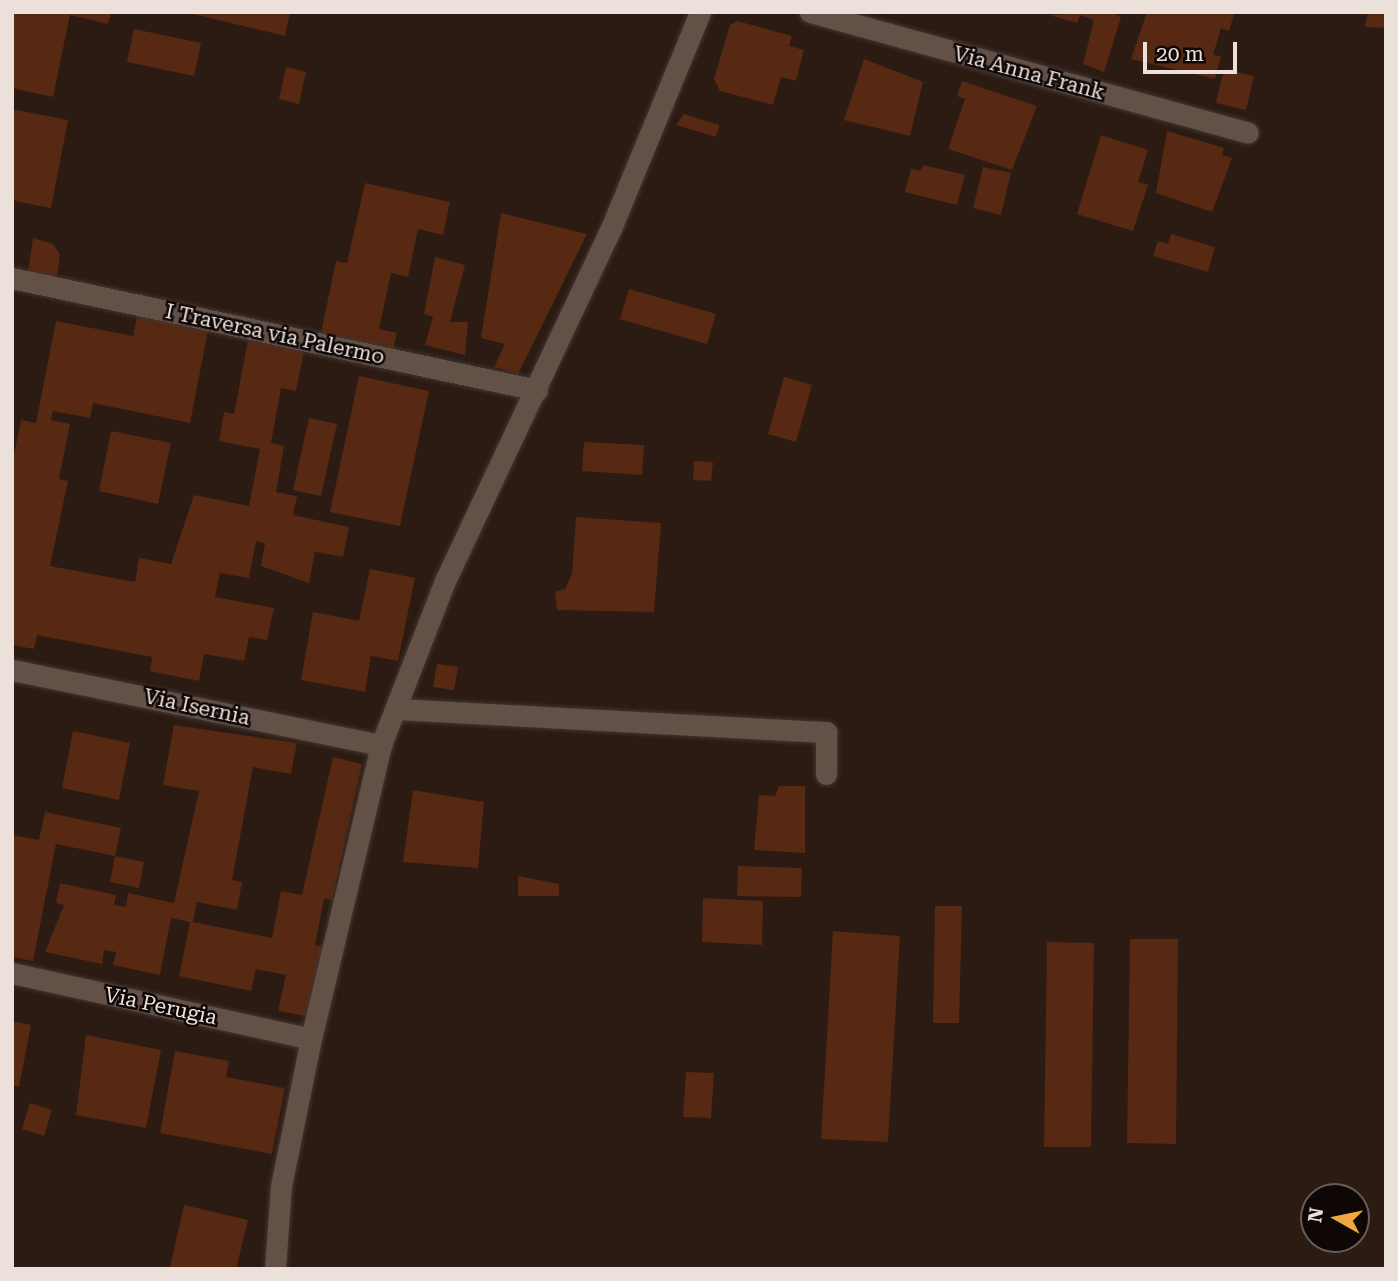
<!DOCTYPE html>
<style>
body{margin:0}
#map{position:relative;width:1398px;height:1281px;overflow:hidden;background:#2b1b13;font-family:"Roboto Serif",serif}
div>[style]{position:absolute}
.building>*{inset:0;background:#572812}
.roads{filter:drop-shadow(0 0 2px #423532) drop-shadow(0 0 2px #423532)}
.street>*{height:21px;margin:-10.5px;padding:0 10.5px;transform-origin:10.5px;border-radius:10.5px;background:#635047}
span{translate:-50% -50%;white-space:nowrap;text-align:center;line-height:1.15;-webkit-text-stroke:5px #0e0705;paint-order:stroke}
.street-label{font-size:21px;color:#ece0db}
.frame{position:absolute;inset:0;border:14px solid #ece0db;pointer-events:none}
.north{position:absolute;left:1300px;top:1183px;width:70px;height:70px;box-sizing:border-box;background:#0e0705;border:2px solid #675e5b;border-radius:50%;rotate:279deg;font-size:19px;font-weight:700;line-height:28px;text-align:center;color:#ece0db}
.north::after{content:'';display:block;margin:auto;width:24px;height:32px;background:#eea83c;clip-path:polygon(50% 0,100% 100%,50% 72%,0 100%)}
.scale{position:absolute;left:1143px;top:42px;width:94px;height:32px;box-sizing:border-box;border:4px solid #ece0db;border-top:0;padding-left:9px;font-size:21px;line-height:24px;white-space:nowrap;color:#ece0db;-webkit-text-stroke:5px #0e0705;paint-order:stroke}
</style>
<div id="map">
<div class="building">
<div style="clip-path:polygon(12px 12px,111px 12px,108px 24px,70px 15px,53px 97px,12px 88px)"></div>
<div style="clip-path:polygon(185px 12px,290px 12px,285px 36px)"></div>
<div style="clip-path:polygon(1111px 12px,1121px 17px,1104px 72px,1083px 64px,1094px 20px,1080px 15px,1077px 23px,1049px 15px)"></div>
<div style="clip-path:polygon(1147px 12px,1234px 14px,1229px 31px,1221px 28px,1213px 55px,1221px 56px,1215px 79px,1131px 59px)"></div>
<div style="clip-path:polygon(1368px 12px,1386px 12px,1386px 28px,1365px 27px)"></div>
<div style="clip-path:polygon(737px 21px,792px 36px,789px 46px,804px 50px,796px 81px,781px 77px,773px 105px,720px 91px,714px 79px,730px 25px)"></div>
<div style="clip-path:polygon(134px 29px,201px 43px,194px 76px,127px 62px)"></div>
<div style="clip-path:polygon(864px 59px,923px 82px,910px 136px,844px 120px)"></div>
<div style="clip-path:polygon(286px 67px,306px 72px,299px 104px,279px 99px)"></div>
<div style="clip-path:polygon(1224px 69px,1254px 76px,1246px 110px,1216px 103px)"></div>
<div style="clip-path:polygon(962px 81px,1037px 106px,1012px 170px,948px 149px,965px 99px,957px 96px)"></div>
<div style="clip-path:polygon(12px 109px,68px 120px,51px 208px,15px 201px,12px 194px)"></div>
<div style="clip-path:polygon(684px 114px,719px 125px,716px 137px,676px 125px)"></div>
<div style="clip-path:polygon(1167px 131px,1224px 148px,1222px 155px,1232px 158px,1212px 212px,1156px 193px)"></div>
<div style="clip-path:polygon(1101px 135px,1148px 150px,1138px 182px,1148px 185px,1133px 231px,1077px 214px)"></div>
<div style="clip-path:polygon(923px 165px,965px 175px,957px 205px,905px 192px,911px 169px,921px 171px)"></div>
<div style="clip-path:polygon(983px 167px,1011px 173px,1001px 215px,973px 208px)"></div>
<div style="clip-path:polygon(365px 183px,450px 202px,443px 235px,418px 229px,408px 277px,391px 273px,379px 329px,397px 333px,393px 349px,321px 333px,336px 261px,347px 263px)"></div>
<div style="clip-path:polygon(501px 213px,587px 234px,518px 374px,494px 367px,505px 344px,481px 338px)"></div>
<div style="clip-path:polygon(1171px 234px,1215px 247px,1208px 272px,1153px 256px,1158px 241px,1168px 244px)"></div>
<div style="clip-path:polygon(33px 238px,53px 244px,60px 254px,57px 278px,28px 272px)"></div>
<div style="clip-path:polygon(435px 257px,465px 265px,450px 322px,468px 322px,465px 355px,425px 345px,433px 317px,424px 314px)"></div>
<div style="clip-path:polygon(629px 289px,716px 314px,707px 344px,620px 319px)"></div>
<div style="clip-path:polygon(137px 316px,208px 331px,190px 423px,93px 403px,90px 418px,53px 411px,51px 420px,70px 424px,59px 479px,68px 481px,50px 566px,135px 582px,139px 558px,171px 564px,194px 495px,249px 506px,260px 449px,219px 441px,224px 412px,234px 414px,248px 340px,304px 351px,296px 391px,281px 388px,271px 443px,284px 446px,276px 492px,297px 496px,293px 515px,349px 527px,343px 557px,315px 552px,309px 583px,261px 566px,265px 543px,256px 541px,249px 578px,220px 573px,215px 597px,274px 608px,267px 640px,249px 637px,244px 661px,204px 654px,199px 681px,150px 671px,152px 657px,37px 635px,34px 649px,12px 645px,12px 464px,21px 420px,36px 423px,56px 321px,133px 336px)"></div>
<div style="clip-path:polygon(359px 376px,429px 391px,400px 526px,330px 512px)"></div>
<div style="clip-path:polygon(784px 377px,812px 385px,796px 442px,768px 434px)"></div>
<div style="clip-path:polygon(309px 418px,337px 424px,321px 496px,293px 490px)"></div>
<div style="clip-path:polygon(111px 431px,171px 443px,158px 504px,99px 491px)"></div>
<div style="clip-path:polygon(584px 442px,644px 445px,642px 475px,582px 471px)"></div>
<div style="clip-path:polygon(694px 461px,713px 462px,711px 481px,693px 480px)"></div>
<div style="clip-path:polygon(576px 517px,661px 523px,654px 612px,557px 610px,555px 592px,565px 589px,572px 574px)"></div>
<div style="clip-path:polygon(370px 569px,415px 578px,398px 661px,371px 656px,365px 692px,301px 680px,313px 612px,359px 621px)"></div>
<div style="clip-path:polygon(437px 664px,458px 667px,454px 690px,433px 687px)"></div>
<div style="clip-path:polygon(174px 725px,297px 743px,291px 774px,253px 767px,232px 880px,242px 882px,237px 910px,197px 902px,193px 922px,272px 938px,281px 891px,302px 895px,333px 757px,362px 764px,332px 900px,324px 899px,315px 945px,324px 947px,306px 1016px,278px 1011px,286px 975px,256px 969px,251px 991px,179px 976px,190px 922px,171px 918px,160px 975px,113px 965px,116px 952px,104px 950px,102px 964px,45px 952px,64px 905px,56px 903px,60px 883px,116px 895px,114px 905px,126px 907px,128px 893px,174px 903px,199px 791px,163px 785px)"></div>
<div style="clip-path:polygon(73px 731px,130px 743px,119px 800px,62px 788px)"></div>
<div style="clip-path:polygon(779px 786px,805px 786px,805px 853px,754px 850px,759px 795px,775px 796px)"></div>
<div style="clip-path:polygon(413px 790px,484px 802px,478px 868px,403px 862px)"></div>
<div style="clip-path:polygon(45px 812px,121px 828px,115px 856px,56px 844px,33px 961px,12px 957px,12px 835px,39px 840px)"></div>
<div style="clip-path:polygon(115px 856px,144px 862px,139px 888px,110px 882px)"></div>
<div style="clip-path:polygon(738px 866px,802px 868px,801px 897px,737px 896px)"></div>
<div style="clip-path:polygon(518px 876px,559px 884px,559px 896px,518px 896px)"></div>
<div style="clip-path:polygon(703px 898px,763px 901px,762px 945px,702px 942px)"></div>
<div style="clip-path:polygon(935px 906px,962px 906px,959px 1023px,933px 1023px)"></div>
<div style="clip-path:polygon(833px 931px,900px 936px,888px 1142px,821px 1139px)"></div>
<div style="clip-path:polygon(1130px 939px,1178px 939px,1176px 1144px,1127px 1143px)"></div>
<div style="clip-path:polygon(1047px 942px,1094px 943px,1091px 1147px,1044px 1147px)"></div>
<div style="clip-path:polygon(12px 1021px,31px 1025px,19px 1087px,12px 1085px)"></div>
<div style="clip-path:polygon(86px 1035px,161px 1050px,146px 1128px,76px 1115px)"></div>
<div style="clip-path:polygon(175px 1051px,229px 1061px,226px 1077px,285px 1088px,272px 1154px,160px 1133px)"></div>
<div style="clip-path:polygon(686px 1072px,714px 1073px,711px 1118px,683px 1117px)"></div>
<div style="clip-path:polygon(30px 1103px,52px 1110px,44px 1136px,22px 1129px)"></div>
<div style="clip-path:polygon(184px 1205px,248px 1220px,236px 1269px,170px 1267px)"></div>
</div>
<div class="roads">
<div class="street">
<div style="left:810px;top:12px;width:454px;rotate:15.4deg"></div>
<div style="left:12px;top:278px;width:537px;rotate:12.04deg"></div>
<div style="left:12px;top:670px;width:377px;rotate:11.5deg"></div>
<div style="left:398px;top:709px;width:429px;rotate:3.1deg"></div>
<div style="left:826px;top:732px;width:42px;rotate:90deg"></div>
<div style="left:12px;top:973px;width:306px;rotate:12.4deg"></div>
<div style="left:275px;top:1269px;width:83px;rotate:-85.9deg"></div>
<div style="left:281px;top:1186px;width:150px;rotate:-78.5deg"></div>
<div style="left:311px;top:1039px;width:302px;rotate:-76.6deg"></div>
<div style="left:381px;top:745px;width:176px;rotate:-68.7deg"></div>
<div style="left:445px;top:581px;width:392px;rotate:-64.8deg"></div>
<div style="left:612px;top:226px;width:231px;rotate:-67.6deg"></div>
</div>
</div>
<div class="street-label">
<span style="left:1029px;top:73px;rotate:15deg">Via Anna Frank</span>
<span style="left:275px;top:334px;rotate:12deg">I Traversa via Palermo</span>
<span style="left:197px;top:707px;rotate:12deg">Via Isernia</span>
<span style="left:161px;top:1006px;rotate:12deg">Via Perugia</span>
</div>
<div class="frame"></div>
<div class="north">N</div>
<div class="scale">20 m</div>
</div>
